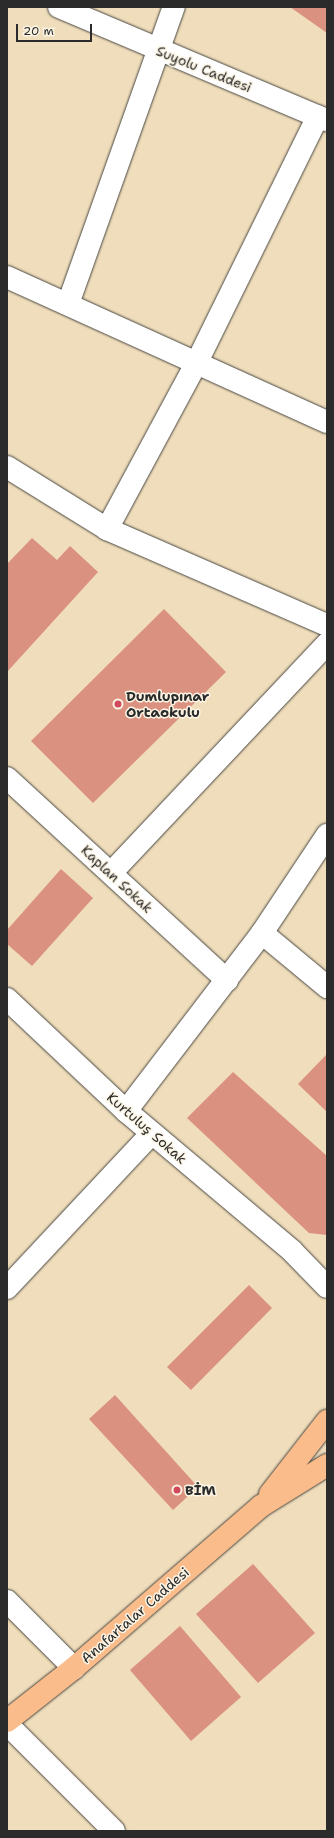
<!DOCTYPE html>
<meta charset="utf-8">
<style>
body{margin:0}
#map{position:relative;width:334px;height:1838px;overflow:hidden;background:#efddbb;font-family:"Shantell Sans",sans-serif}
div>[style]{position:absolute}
.building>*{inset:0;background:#db917f}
.roads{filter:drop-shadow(0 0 1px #484641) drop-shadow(0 0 1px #484641)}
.minor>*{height:22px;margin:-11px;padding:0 11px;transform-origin:11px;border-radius:11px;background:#fff}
.major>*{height:22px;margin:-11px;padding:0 11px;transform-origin:11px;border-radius:11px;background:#fabc8b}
.dots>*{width:11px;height:11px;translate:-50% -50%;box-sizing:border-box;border:2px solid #fcf5e5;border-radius:50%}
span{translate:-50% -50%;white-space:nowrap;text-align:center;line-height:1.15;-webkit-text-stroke:3px #fcf5e5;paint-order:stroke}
.street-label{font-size:14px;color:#2b2b2b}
.poi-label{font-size:14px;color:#2b2b2b;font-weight:700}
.left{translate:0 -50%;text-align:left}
.frame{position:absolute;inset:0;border:8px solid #2b2b2b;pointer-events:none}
.scale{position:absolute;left:16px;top:24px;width:76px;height:18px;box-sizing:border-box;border:2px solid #2b2b2b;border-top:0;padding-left:5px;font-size:12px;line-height:14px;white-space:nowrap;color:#2b2b2b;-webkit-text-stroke:3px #fcf5e5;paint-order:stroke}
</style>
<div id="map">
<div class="building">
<div style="clip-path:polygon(290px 7px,327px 7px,327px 33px)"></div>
<div style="clip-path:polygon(32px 538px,57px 560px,70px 546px,98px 572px,7px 672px,7px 564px)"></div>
<div style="clip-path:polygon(164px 609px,226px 672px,93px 803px,31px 741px)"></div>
<div style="clip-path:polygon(61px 869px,93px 898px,32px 966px,7px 944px,7px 930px)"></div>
<div style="clip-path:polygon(327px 1054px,327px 1112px,298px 1084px)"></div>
<div style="clip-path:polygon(233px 1072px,327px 1156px,327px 1235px,309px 1233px,187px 1118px)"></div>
<div style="clip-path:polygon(249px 1285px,272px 1308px,191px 1390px,167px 1367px)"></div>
<div style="clip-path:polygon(115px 1395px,198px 1487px,173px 1510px,89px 1419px)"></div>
<div style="clip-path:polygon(253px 1564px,315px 1633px,258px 1683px,196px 1614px)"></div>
<div style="clip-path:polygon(180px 1626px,241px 1697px,191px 1741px,130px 1670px)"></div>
</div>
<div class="roads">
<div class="minor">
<div style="left:59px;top:7px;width:291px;rotate:22.9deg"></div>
<div style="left:7px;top:277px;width:351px;rotate:24.4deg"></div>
<div style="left:68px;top:304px;width:315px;rotate:-70.4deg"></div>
<div style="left:7px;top:467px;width:118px;rotate:31.8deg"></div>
<div style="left:107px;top:529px;width:240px;rotate:23.6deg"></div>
<div style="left:107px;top:529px;width:187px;rotate:-61.7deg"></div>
<div style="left:196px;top:364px;width:276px;rotate:-63.8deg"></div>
<div style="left:7px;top:778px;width:299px;rotate:42.6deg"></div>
<div style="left:111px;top:873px;width:315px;rotate:-46.7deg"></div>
<div style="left:262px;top:933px;width:85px;rotate:39.7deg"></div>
<div style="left:7px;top:999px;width:163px;rotate:43.3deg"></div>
<div style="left:126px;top:1111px;width:217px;rotate:40.1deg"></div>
<div style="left:292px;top:1251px;width:50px;rotate:45.8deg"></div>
<div style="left:126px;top:1111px;width:224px;rotate:-52.6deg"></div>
<div style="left:262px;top:933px;width:118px;rotate:-56.4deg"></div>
<div style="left:7px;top:1288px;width:212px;rotate:-46.9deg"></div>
<div style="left:7px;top:1601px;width:95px;rotate:45deg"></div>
<div style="left:7px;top:1724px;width:151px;rotate:45deg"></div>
</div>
<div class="major">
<div style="left:270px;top:1494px;width:93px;rotate:-52deg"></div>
<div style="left:7px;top:1721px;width:85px;rotate:-38.3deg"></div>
<div style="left:74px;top:1668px;width:247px;rotate:-40.9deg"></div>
<div style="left:261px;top:1506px;width:78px;rotate:-31.8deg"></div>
</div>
</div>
<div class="dots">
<div style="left:118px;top:704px;background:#d1495b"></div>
<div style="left:177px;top:1490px;background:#d1495b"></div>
</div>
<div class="street-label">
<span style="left:204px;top:69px;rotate:22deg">Suyolu Caddesi</span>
<span style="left:117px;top:879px;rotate:43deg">Kaplan Sokak</span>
<span style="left:147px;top:1128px;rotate:41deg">Kurtuluş Sokak</span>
<span style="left:135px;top:1615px;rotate:-41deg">Anafartalar Caddesi</span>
</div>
<div class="poi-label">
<span class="left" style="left:126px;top:704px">Dumlupınar<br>Ortaokulu</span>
<span class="left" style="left:185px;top:1490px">BİM</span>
</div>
<div class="frame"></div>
<div class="scale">20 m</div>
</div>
